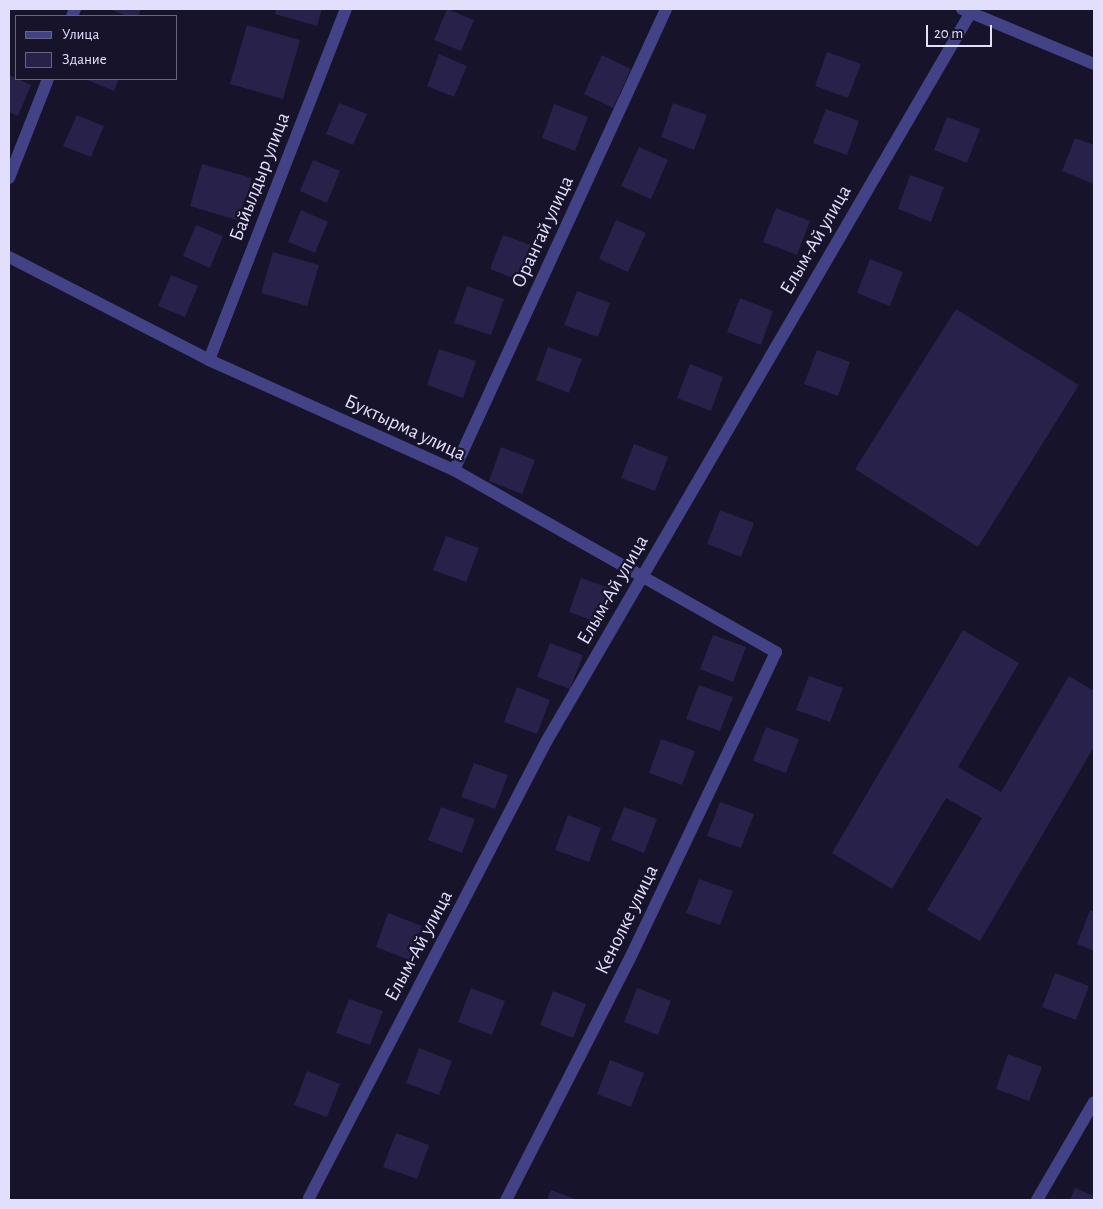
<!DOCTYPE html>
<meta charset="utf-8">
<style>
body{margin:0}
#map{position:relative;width:1103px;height:1209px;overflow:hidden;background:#17132a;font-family:"Alegreya Sans",sans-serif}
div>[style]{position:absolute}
.building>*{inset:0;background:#28214a}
.minor>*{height:12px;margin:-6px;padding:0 6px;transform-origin:6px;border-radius:6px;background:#434286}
span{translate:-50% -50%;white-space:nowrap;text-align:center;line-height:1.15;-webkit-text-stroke:4.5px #17132a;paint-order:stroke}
.street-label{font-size:20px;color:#e2dffd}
.frame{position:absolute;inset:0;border:10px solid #e2dffd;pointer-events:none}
.legend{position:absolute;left:15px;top:15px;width:162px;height:65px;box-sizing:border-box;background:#17132a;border:1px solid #68657e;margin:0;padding:6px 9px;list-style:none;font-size:15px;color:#e2dffd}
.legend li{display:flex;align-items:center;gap:10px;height:25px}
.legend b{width:25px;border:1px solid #68657e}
.scale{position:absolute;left:926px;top:25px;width:66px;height:22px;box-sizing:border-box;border:2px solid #e2dffd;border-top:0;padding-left:6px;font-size:15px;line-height:18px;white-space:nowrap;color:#e2dffd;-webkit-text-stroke:4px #17132a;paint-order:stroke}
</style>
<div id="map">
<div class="building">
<div style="clip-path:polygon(109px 9px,141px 9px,138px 16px,127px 16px)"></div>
<div style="clip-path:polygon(276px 9px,322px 9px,317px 26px,275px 14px)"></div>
<div style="clip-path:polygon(447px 9px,474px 20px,461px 51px,434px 40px)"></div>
<div style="clip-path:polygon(247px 25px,300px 40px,283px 99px,230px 84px)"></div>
<div style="clip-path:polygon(827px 52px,861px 64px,848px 98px,815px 86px)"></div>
<div style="clip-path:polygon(439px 54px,467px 66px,454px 97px,427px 86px)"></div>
<div style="clip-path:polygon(602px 55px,631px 69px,613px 108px,584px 94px)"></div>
<div style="clip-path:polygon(9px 75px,31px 85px,18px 116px,9px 112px)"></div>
<div style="clip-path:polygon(85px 79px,119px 79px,114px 91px)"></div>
<div style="clip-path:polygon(339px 103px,367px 114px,353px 145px,326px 134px)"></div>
<div style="clip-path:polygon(673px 103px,707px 115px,694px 150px,661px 137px)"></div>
<div style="clip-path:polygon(554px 104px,588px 117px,575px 151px,542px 138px)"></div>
<div style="clip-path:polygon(826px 109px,859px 121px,847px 155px,813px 143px)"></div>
<div style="clip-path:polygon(77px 115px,104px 126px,91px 157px,63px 146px)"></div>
<div style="clip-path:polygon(947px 117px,980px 129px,967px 163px,934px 150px)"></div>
<div style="clip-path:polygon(1075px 138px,1094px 145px,1094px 184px,1062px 171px)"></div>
<div style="clip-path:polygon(639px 147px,668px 160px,651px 199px,621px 186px)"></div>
<div style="clip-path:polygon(313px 160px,340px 171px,327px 203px,300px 191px)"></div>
<div style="clip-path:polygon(202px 164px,252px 178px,240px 221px,190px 206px)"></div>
<div style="clip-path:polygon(910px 175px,944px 187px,931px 222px,898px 209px)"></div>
<div style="clip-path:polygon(776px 208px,810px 221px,797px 255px,763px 242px)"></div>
<div style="clip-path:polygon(301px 210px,328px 222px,315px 253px,288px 242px)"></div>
<div style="clip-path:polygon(616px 220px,646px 233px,628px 272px,599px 259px)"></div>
<div style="clip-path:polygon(196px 225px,223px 236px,210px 268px,183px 256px)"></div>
<div style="clip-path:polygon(503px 235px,536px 247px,524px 282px,490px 269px)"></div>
<div style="clip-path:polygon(273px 252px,319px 265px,307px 306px,261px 293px)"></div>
<div style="clip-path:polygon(870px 259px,903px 272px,890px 306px,857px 293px)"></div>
<div style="clip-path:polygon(171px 275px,198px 286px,185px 317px,158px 306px)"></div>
<div style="clip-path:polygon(467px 286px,504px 299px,491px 335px,454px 323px)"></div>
<div style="clip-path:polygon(577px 291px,610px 303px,598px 337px,564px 325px)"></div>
<div style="clip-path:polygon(740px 298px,773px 311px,761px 345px,727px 332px)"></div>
<div style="clip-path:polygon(956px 309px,1079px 385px,978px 547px,855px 469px)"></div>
<div style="clip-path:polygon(548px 347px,582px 359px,569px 393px,536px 380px)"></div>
<div style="clip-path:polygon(439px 349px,476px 361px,463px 398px,427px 385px)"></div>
<div style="clip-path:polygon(817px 350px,850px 362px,838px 396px,804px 384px)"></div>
<div style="clip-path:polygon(690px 364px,723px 377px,711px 411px,677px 398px)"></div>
<div style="clip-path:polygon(634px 444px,668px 457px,655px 491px,621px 478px)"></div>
<div style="clip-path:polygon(501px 447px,535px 460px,522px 494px,489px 481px)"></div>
<div style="clip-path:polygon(720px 510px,754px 523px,741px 557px,707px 544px)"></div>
<div style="clip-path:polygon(446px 536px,479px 548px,466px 582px,433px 570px)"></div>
<div style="clip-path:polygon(581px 578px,615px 590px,602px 624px,569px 612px)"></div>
<div style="clip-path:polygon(963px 630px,1019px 663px,958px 767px,1001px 792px,1069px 676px,1094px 691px,1094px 747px,980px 941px,927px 910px,982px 818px,946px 798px,892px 889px,832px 853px)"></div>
<div style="clip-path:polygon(713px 635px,746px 647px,733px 682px,700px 669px)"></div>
<div style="clip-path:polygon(550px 643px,583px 655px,570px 689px,537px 677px)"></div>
<div style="clip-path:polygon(809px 676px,843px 688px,830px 722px,796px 710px)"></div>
<div style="clip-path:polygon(699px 685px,733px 697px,720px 731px,686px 719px)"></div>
<div style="clip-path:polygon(517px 687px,550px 700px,537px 734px,504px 722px)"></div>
<div style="clip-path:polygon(766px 727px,799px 739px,786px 773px,753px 761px)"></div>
<div style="clip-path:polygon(661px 739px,695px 751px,682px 785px,649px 773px)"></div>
<div style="clip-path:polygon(474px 763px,508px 775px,495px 809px,461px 797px)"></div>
<div style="clip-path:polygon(720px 802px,754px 814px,741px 848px,707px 836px)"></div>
<div style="clip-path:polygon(441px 807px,475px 819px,462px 853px,428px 840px)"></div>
<div style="clip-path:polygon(624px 807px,657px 819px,644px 853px,611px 840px)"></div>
<div style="clip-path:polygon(568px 815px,601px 828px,589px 862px,555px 850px)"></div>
<div style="clip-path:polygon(699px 879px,733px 891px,720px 925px,686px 913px)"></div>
<div style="clip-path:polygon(1090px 910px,1094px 912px,1094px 951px,1077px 944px)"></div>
<div style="clip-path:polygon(388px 913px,422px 926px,409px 960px,376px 947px)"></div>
<div style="clip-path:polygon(1055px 973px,1089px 986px,1076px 1020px,1042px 1007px)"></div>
<div style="clip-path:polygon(471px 988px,505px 1001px,492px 1035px,458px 1022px)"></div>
<div style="clip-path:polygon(637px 988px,671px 1001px,658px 1035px,624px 1022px)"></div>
<div style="clip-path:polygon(553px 991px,586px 1004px,573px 1038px,540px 1025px)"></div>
<div style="clip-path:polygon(349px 999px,383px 1011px,370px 1045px,336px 1033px)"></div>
<div style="clip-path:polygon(419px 1048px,452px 1061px,439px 1095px,406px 1083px)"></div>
<div style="clip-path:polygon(1008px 1054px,1042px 1067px,1029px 1101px,996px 1089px)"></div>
<div style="clip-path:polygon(610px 1060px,644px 1073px,631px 1107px,597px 1094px)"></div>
<div style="clip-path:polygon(307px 1071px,340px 1084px,327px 1117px,294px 1105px)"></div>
<div style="clip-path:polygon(396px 1133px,429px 1145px,417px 1179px,383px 1167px)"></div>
<div style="clip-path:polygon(1075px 1188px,1094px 1196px,1094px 1200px,1070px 1200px)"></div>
<div style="clip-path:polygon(551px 1190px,578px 1200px,547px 1200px)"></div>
</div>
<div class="minor">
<div style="left:962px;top:9px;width:143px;rotate:22.6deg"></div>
<div style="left:72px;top:16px;width:8px;rotate:-67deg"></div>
<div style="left:9px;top:178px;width:106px;rotate:-68.5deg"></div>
<div style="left:9px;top:257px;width:225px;rotate:27.2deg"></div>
<div style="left:209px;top:360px;width:269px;rotate:24.2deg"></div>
<div style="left:454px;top:470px;width:370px;rotate:29.5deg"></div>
<div style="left:776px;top:652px;width:339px;rotate:115.5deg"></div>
<div style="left:630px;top:958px;width:272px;rotate:117.1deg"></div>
<div style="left:209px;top:360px;width:377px;rotate:-68.7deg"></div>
<div style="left:454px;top:470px;width:507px;rotate:-65.3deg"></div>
<div style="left:309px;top:1198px;width:514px;rotate:-62.54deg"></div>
<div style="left:546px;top:742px;width:845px;rotate:-59.79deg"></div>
<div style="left:1037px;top:1200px;width:113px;rotate:-59.8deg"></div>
</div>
<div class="street-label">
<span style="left:260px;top:177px;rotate:-69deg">Байылдыр улица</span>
<span style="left:543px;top:232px;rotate:-65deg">Орангай улица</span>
<span style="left:816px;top:240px;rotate:-60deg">Елым-Ай улица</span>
<span style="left:405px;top:428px;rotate:25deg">Буктырма улица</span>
<span style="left:613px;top:590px;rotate:-60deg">Елым-Ай улица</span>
<span style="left:627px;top:920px;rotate:-64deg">Кенолке улица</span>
<span style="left:419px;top:946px;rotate:-62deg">Елым-Ай улица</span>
</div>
<div class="frame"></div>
<ul class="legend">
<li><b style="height:6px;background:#434286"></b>Улица</li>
<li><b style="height:14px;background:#28214a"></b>Здание</li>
</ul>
<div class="scale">20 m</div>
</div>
